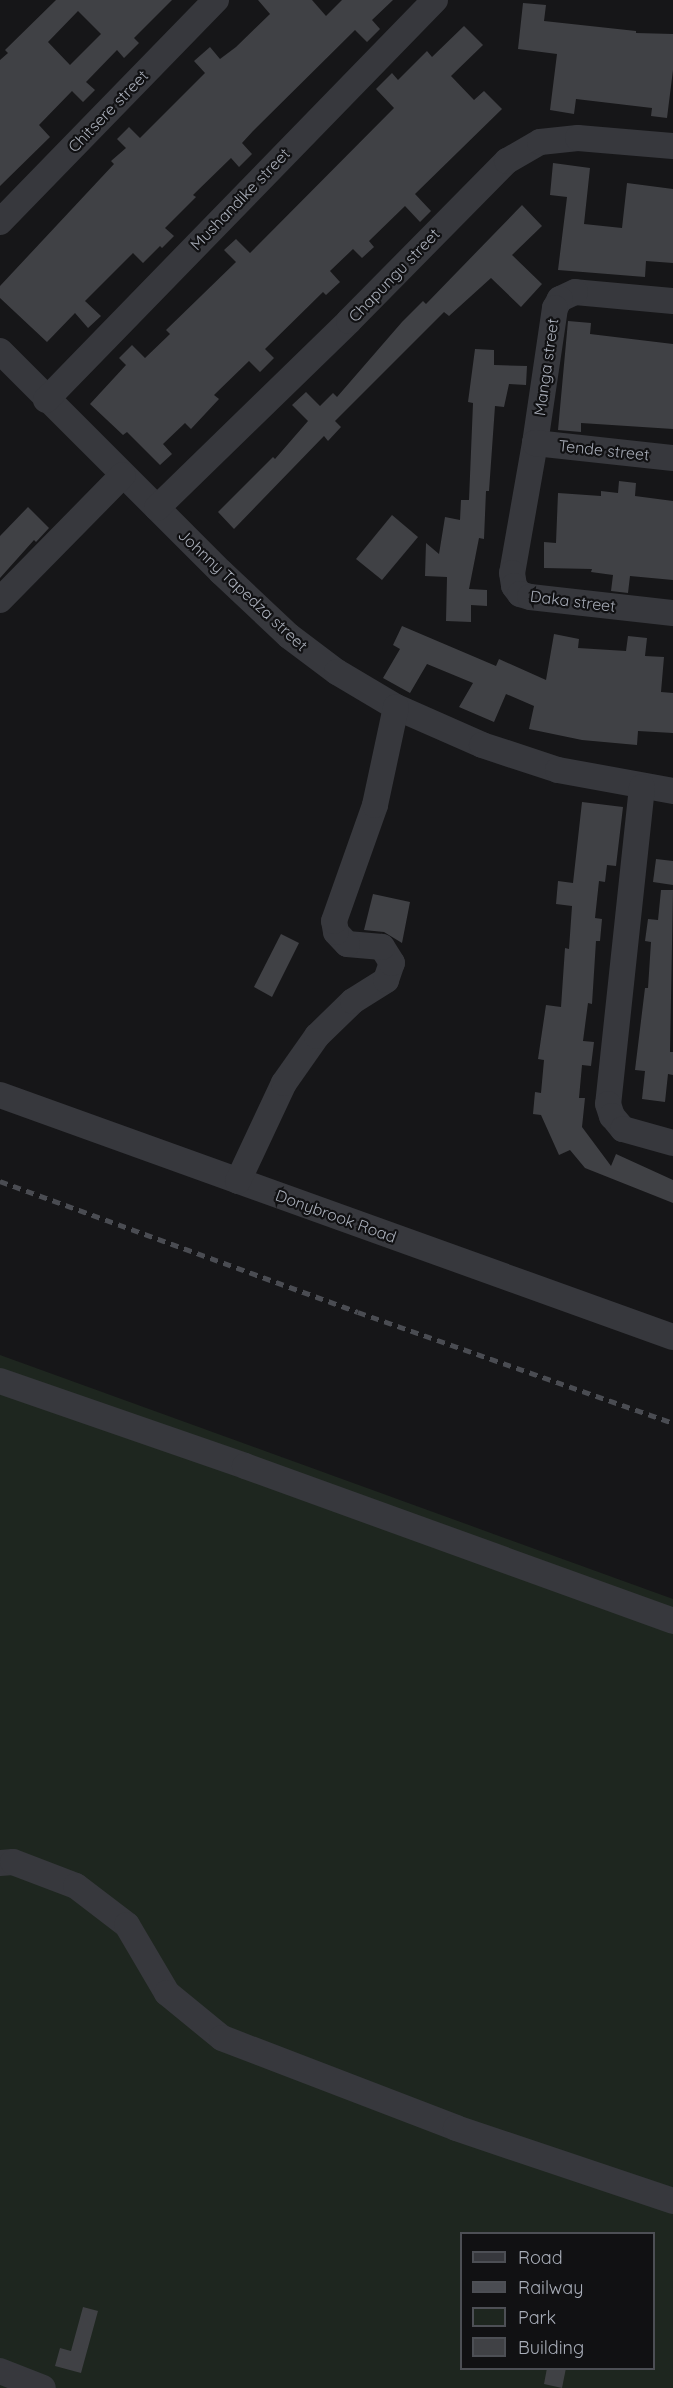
<!DOCTYPE html>
<style>
body{margin:0}
#map{position:relative;width:673px;height:2388px;overflow:hidden;background:#161618;font-family:Quicksand,sans-serif}
div>[style]{position:absolute}
.green>*{inset:0;background:#1e261f}
.building>*{inset:0;background:#404145}
.minor>*{height:26px;margin:-13px;padding:0 13px;transform-origin:13px;border-radius:13px;background:#37383d}
.rail>*{height:4.5px;margin-top:-2.25px;transform-origin:0;background:repeating-linear-gradient(90deg,#4a4c52 0 8px,transparent 0 14px)}
span{translate:-50% -50%;white-space:nowrap;text-align:center;line-height:1.15;-webkit-text-stroke:4.5px #111113;paint-order:stroke}
.street-label{font-size:16px;color:#a8adb8}
.legend{position:absolute;left:460px;top:2232px;width:195px;height:138px;box-sizing:border-box;background:#111113;border:2px solid #4d4f55;margin:0;padding:8px 10px;list-style:none;font-size:18px;color:#a8adb8}
.legend li{display:flex;align-items:center;gap:12px;height:30px}
.legend b{width:30px;border:2px solid #4d4f55}
</style>
<div id="map">
<div class="green">
<div style="clip-path:polygon(evenodd,0 1355px,673px 1599px,673px 2388px,0 2388px,0 1355px,462px 2234px,654px 2234px,654px 2368px,462px 2368px,462px 2234px)"></div>
</div>
<div class="building">
<div style="clip-path:polygon(evenodd,56px 0,172px 0,134px 38px,139px 43px,124px 58px,117px 50px,86px 82px,95px 90px,83px 102px,72px 91px,39px 125px,50px 137px,0 186px,0 60px,8px 53px,5px 50px,56px 0,78px 11px,101px 34px,70px 65px,48px 42px,78px 11px)"></div>
<div style="clip-path:polygon(258px 0,312px 0,326px 16px,342px 0,393px 0,372px 20px,380px 29px,367px 42px,355px 30px,253px 131px,242px 143px,252px 154px,239px 167px,231px 158px,193px 195px,196px 197px,165px 228px,174px 236px,162px 248px,160px 246px,143px 263px,133px 253px,85px 301px,101px 316px,88px 328px,75px 313px,47px 342px,0 298px,0 286px,114px 164px,111px 161px,126px 148px,117px 139px,129px 127px,140px 138px,205px 73px,194px 61px,210px 47px,220px 59px,236px 47px,270px 14px)"></div>
<div style="clip-path:polygon(523px 3px,546px 5px,544px 21px,636px 31px,636px 33px,673px 34px,673px 70px,667px 118px,651px 116px,652px 108px,576px 99px,574px 114px,550px 110px,557px 54px,518px 49px)"></div>
<div style="clip-path:polygon(464px 26px,483px 45px,451px 76px,474px 100px,484px 91px,502px 109px,415px 194px,431px 211px,420px 222px,405px 206px,369px 241px,374px 247px,362px 258px,353px 249px,330px 271px,340px 282px,326px 295px,323px 292px,265px 349px,274px 358px,260px 372px,249px 361px,214px 395px,219px 399px,191px 429px,185px 423px,163px 444px,172px 454px,160px 465px,127px 432px,123px 435px,90px 404px,126px 365px,119px 358px,132px 345px,145px 358px,170px 334px,166px 330px,236px 262px,224px 250px,236px 239px,250px 253px,394px 108px,376px 89px,392px 73px,398px 80px,427px 51px,432px 57px)"></div>
<div style="clip-path:polygon(553px 163px,590px 168px,584px 224px,622px 228px,627px 183px,673px 189px,673px 263px,646px 261px,645px 277px,558px 270px,567px 197px,550px 195px)"></div>
<div style="clip-path:polygon(522px 205px,542px 226px,512px 255px,542px 284px,521px 307px,491px 278px,449px 316px,444px 312px,335px 421px,341px 427px,328px 441px,324px 436px,234px 529px,218px 512px,273px 457px,275px 459px,308px 421px,292px 405px,306px 392px,320px 406px,333px 393px,337px 397px,402px 322px,423px 301px,426px 304px)"></div>
<div style="clip-path:polygon(568px 321px,591px 323px,590px 334px,673px 344px,673px 429px,581px 423px,581px 432px,558px 430px)"></div>
<div style="clip-path:polygon(475px 349px,494px 350px,494px 365px,527px 366px,526px 385px,509px 384px,504px 407px,495px 406px,489px 491px,486px 491px,484px 539px,479px 538px,469px 589px,487px 590px,487px 606px,471px 605px,471px 622px,446px 621px,447px 577px,425px 576px,426px 543px,439px 554px,445px 517px,460px 520px,461px 500px,469px 500px,473px 403px,468px 402px)"></div>
<div style="clip-path:polygon(619px 481px,636px 483px,635px 496px,673px 501px,673px 580px,630px 576px,628px 593px,611px 591px,613px 575px,591px 572px,592px 569px,544px 568px,544px 542px,556px 543px,558px 493px,601px 496px,601px 491px,618px 493px)"></div>
<div style="clip-path:polygon(28px 507px,49px 528px,36px 542px,34px 540px,0 578px,0 536px)"></div>
<div style="clip-path:polygon(392px 515px,418px 537px,382px 580px,356px 559px)"></div>
<div style="clip-path:polygon(402px 626px,496px 666px,499px 659px,546px 680px,554px 634px,579px 639px,578px 648px,626px 651px,628px 636px,647px 638px,645px 656px,664px 657px,661px 692px,673px 693px,673px 733px,638px 731px,637px 745px,582px 740px,529px 729px,534px 706px,506px 694px,494px 722px,459px 707px,473px 683px,427px 664px,410px 693px,383px 678px,400px 649px,393px 645px)"></div>
<div style="clip-path:polygon(582px 802px,623px 807px,616px 866px,607px 865px,605px 882px,599px 881px,595px 918px,602px 919px,600px 941px,596px 941px,592px 1004px,588px 1003px,583px 1041px,594px 1042px,591px 1066px,582px 1065px,579px 1098px,585px 1098px,582px 1127px,611px 1166px,616px 1154px,673px 1180px,673px 1203px,585px 1168px,570px 1150px,559px 1155px,541px 1115px,533px 1114px,535px 1092px,541px 1093px,544px 1060px,538px 1059px,546px 1005px,561px 1007px,565px 948px,569px 949px,572px 906px,556px 904px,558px 881px,573px 883px)"></div>
<div style="clip-path:polygon(656px 859px,673px 861px,673px 885px,653px 882px)"></div>
<div style="clip-path:polygon(661px 890px,673px 890px,670px 1052px,673px 1052px,673px 1075px,668px 1074px,665px 1102px,642px 1099px,645px 1071px,635px 1070px,645px 988px,648px 988px,651px 942px,645px 941px,648px 919px,658px 920px)"></div>
<div style="clip-path:polygon(373px 894px,410px 902px,402px 943px,384px 932px,364px 930px)"></div>
<div style="clip-path:polygon(281px 934px,299px 943px,272px 997px,254px 987px)"></div>
<div style="clip-path:polygon(83px 2307px,98px 2311px,81px 2373px,55px 2366px,60px 2348px,71px 2351px)"></div>
<div style="clip-path:polygon(547px 2368px,566px 2368px,562px 2388px,544px 2384px)"></div>
</div>
<div class="minor">
<div style="left:0;top:222px;width:310px;rotate:-45.8deg"></div>
<div style="left:673px;top:301px;width:98px;rotate:-174.8deg"></div>
<div style="left:575px;top:292px;width:17px;rotate:155deg"></div>
<div style="left:560px;top:299px;width:10px;rotate:119deg"></div>
<div style="left:555px;top:308px;width:136px;rotate:98.4deg"></div>
<div style="left:535px;top:443px;width:132px;rotate:100deg"></div>
<div style="left:512px;top:573px;width:13px;rotate:81deg"></div>
<div style="left:514px;top:586px;width:10px;rotate:53deg"></div>
<div style="left:520px;top:594px;width:10px;rotate:17deg"></div>
<div style="left:530px;top:597px;width:144px;rotate:6.4deg"></div>
<div style="left:0;top:351px;width:313px;rotate:45deg"></div>
<div style="left:221px;top:572px;width:93px;rotate:43.3deg"></div>
<div style="left:289px;top:636px;width:60px;rotate:36.9deg"></div>
<div style="left:337px;top:672px;width:69px;rotate:30.7deg"></div>
<div style="left:396px;top:707px;width:94px;rotate:23.8deg"></div>
<div style="left:482px;top:745px;width:80px;rotate:18.2deg"></div>
<div style="left:558px;top:770px;width:117px;rotate:10.3deg"></div>
<div style="left:46px;top:400px;width:558px;rotate:-45.8deg"></div>
<div style="left:535px;top:443px;width:139px;rotate:6.2deg"></div>
<div style="left:157px;top:508px;width:268px;rotate:-44.2deg"></div>
<div style="left:349px;top:321px;width:225px;rotate:-45.4deg"></div>
<div style="left:507px;top:161px;width:38px;rotate:-30deg"></div>
<div style="left:540px;top:142px;width:38px;rotate:-6deg"></div>
<div style="left:578px;top:138px;width:95px;rotate:4.8deg"></div>
<div style="left:0;top:600px;width:175px;rotate:-45.5deg"></div>
<div style="left:642px;top:787px;width:319px;rotate:96.1deg"></div>
<div style="left:608px;top:1104px;width:13px;rotate:72deg"></div>
<div style="left:612px;top:1116px;width:17px;rotate:50deg"></div>
<div style="left:623px;top:1129px;width:52px;rotate:15.6deg"></div>
<div style="left:0;top:1095px;width:715px;rotate:19.78deg"></div>
<div style="left:238px;top:1181px;width:108px;rotate:-64.9deg"></div>
<div style="left:284px;top:1083px;width:57px;rotate:-54.9deg"></div>
<div style="left:317px;top:1036px;width:50px;rotate:-44.2deg"></div>
<div style="left:353px;top:1001px;width:39px;rotate:-32deg"></div>
<div style="left:386px;top:980px;width:18px;rotate:-71deg"></div>
<div style="left:392px;top:963px;width:19px;rotate:-122deg"></div>
<div style="left:382px;top:947px;width:35px;rotate:-175deg"></div>
<div style="left:347px;top:944px;width:16px;rotate:-133deg"></div>
<div style="left:336px;top:932px;width:11px;rotate:-100deg"></div>
<div style="left:334px;top:921px;width:123px;rotate:-70.5deg"></div>
<div style="left:375px;top:805px;width:100px;rotate:-77.9deg"></div>
<div style="left:0;top:1381px;width:259px;rotate:19.1deg"></div>
<div style="left:245px;top:1466px;width:455px;rotate:19.9deg"></div>
<div style="left:0;top:1863px;width:13px;rotate:-4deg"></div>
<div style="left:13px;top:1862px;width:67px;rotate:20.9deg"></div>
<div style="left:76px;top:1886px;width:64px;rotate:37.4deg"></div>
<div style="left:127px;top:1925px;width:79px;rotate:59.5deg"></div>
<div style="left:167px;top:1993px;width:71px;rotate:39.3deg"></div>
<div style="left:222px;top:2038px;width:251px;rotate:21deg"></div>
<div style="left:456px;top:2128px;width:229px;rotate:18.6deg"></div>
<div style="left:0;top:2371px;width:46px;rotate:21.6deg"></div>
</div>
<div class="rail">
<div style="left:0;top:1181px;width:381px;rotate:20.1deg"></div>
<div style="left:358px;top:1312px;width:334px;rotate:19.4deg"></div>
</div>
<div class="street-label">
<span style="left:108px;top:111px;rotate:-46deg">Chitsere street</span>
<span style="left:240px;top:199px;rotate:-46deg">Mushandike street</span>
<span style="left:394px;top:275px;rotate:-46deg">Chapungu street</span>
<span style="left:546px;top:367px;rotate:-82deg">Manga street</span>
<span style="left:604px;top:450px;rotate:6deg">Tende street</span>
<span style="left:243px;top:590px;rotate:43deg">Johnny Tapedza street</span>
<span style="left:573px;top:601px;rotate:7deg">Daka street</span>
<span style="left:336px;top:1216px;rotate:20deg">Donybrook Road</span>
</div>
<ul class="legend">
<li><b style="height:8px;background:#37383d"></b>Road</li>
<li><b style="height:8px;background:#4a4c52"></b>Railway</li>
<li><b style="height:16px;background:#1e261f"></b>Park</li>
<li><b style="height:16px;background:#404145"></b>Building</li>
</ul>
</div>
